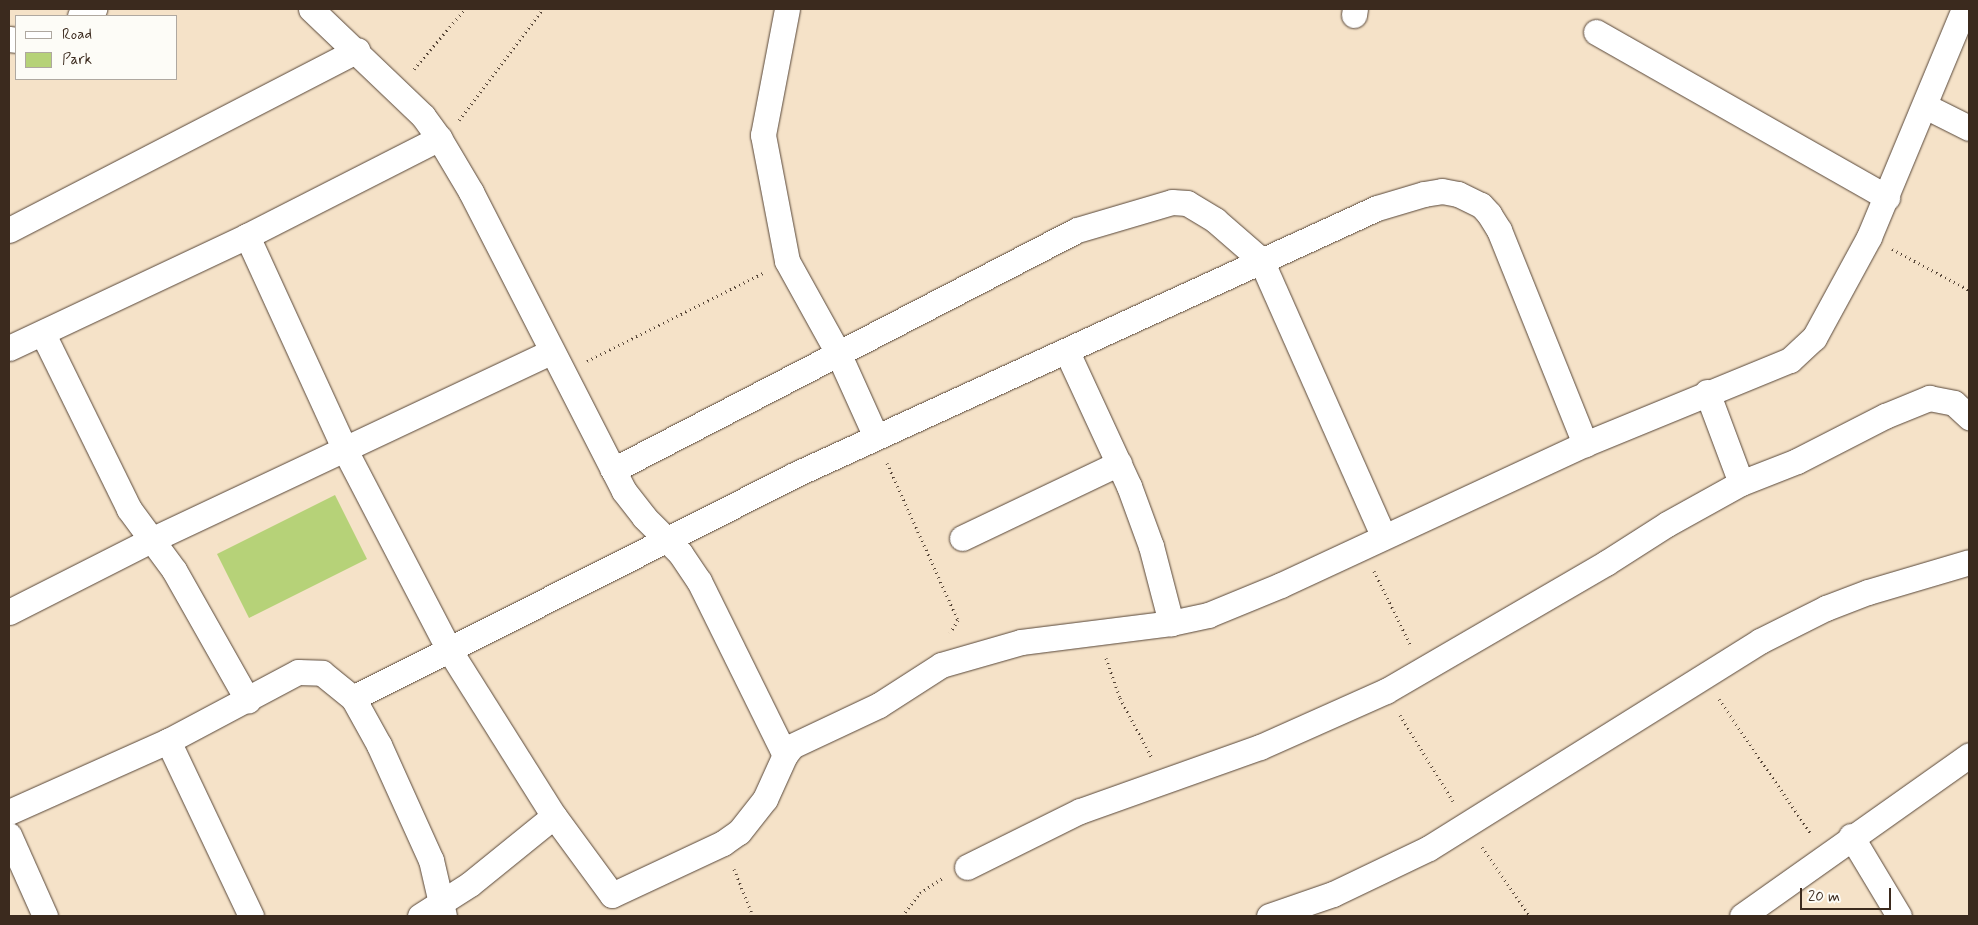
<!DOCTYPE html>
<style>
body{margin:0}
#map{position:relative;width:1978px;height:925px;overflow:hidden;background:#f5e2c8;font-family:Mynerve,sans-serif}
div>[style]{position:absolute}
.green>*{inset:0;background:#b6d278}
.path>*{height:3px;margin-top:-1.5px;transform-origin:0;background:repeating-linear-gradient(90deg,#574638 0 1px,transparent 0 5px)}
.roads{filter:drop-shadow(0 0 1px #574638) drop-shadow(0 0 1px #574638)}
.minor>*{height:25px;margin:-12.5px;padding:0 12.5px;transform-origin:12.5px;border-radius:12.5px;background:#fff}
span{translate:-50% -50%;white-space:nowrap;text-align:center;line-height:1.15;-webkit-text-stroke:4px #fdfcf7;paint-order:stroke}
.frame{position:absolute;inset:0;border:10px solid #3b2a1e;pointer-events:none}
.legend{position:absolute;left:15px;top:15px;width:162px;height:65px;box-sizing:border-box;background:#fdfcf7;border:1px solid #afa8a0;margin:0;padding:6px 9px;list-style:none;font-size:15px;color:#3b2a1e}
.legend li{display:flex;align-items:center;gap:10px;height:25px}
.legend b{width:25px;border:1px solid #afa8a0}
.scale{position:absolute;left:1800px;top:888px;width:91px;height:22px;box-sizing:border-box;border:2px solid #3b2a1e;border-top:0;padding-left:6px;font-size:15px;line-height:18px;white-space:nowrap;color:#3b2a1e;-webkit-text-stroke:4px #fdfcf7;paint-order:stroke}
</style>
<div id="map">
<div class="green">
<div style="clip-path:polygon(335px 495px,367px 559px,249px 618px,217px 554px)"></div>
</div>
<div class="path">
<div style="left:414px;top:69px;width:79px;rotate:-49.6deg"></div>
<div style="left:459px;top:120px;width:139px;rotate:-52.9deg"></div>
<div style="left:1892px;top:249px;width:87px;rotate:28deg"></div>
<div style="left:587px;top:361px;width:197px;rotate:-26.6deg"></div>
<div style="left:887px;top:463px;width:172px;rotate:65.7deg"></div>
<div style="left:958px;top:620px;width:15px;rotate:122deg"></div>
<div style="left:1374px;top:571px;width:84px;rotate:63.7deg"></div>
<div style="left:1106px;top:658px;width:42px;rotate:70.7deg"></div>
<div style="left:1120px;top:698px;width:66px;rotate:61.9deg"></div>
<div style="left:1719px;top:699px;width:163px;rotate:55.7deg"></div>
<div style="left:1400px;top:715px;width:101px;rotate:58.4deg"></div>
<div style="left:1482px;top:847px;width:84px;rotate:55.2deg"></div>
<div style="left:734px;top:869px;width:51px;rotate:68deg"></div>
<div style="left:902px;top:916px;width:29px;rotate:-52deg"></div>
<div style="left:920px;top:893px;width:27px;rotate:-34deg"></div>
</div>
<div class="roads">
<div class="minor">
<div style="left:311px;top:9px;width:155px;rotate:43.7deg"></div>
<div style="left:423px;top:116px;width:27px;rotate:54deg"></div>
<div style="left:439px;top:138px;width:63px;rotate:59.3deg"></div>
<div style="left:471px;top:192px;width:336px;rotate:62.9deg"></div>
<div style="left:624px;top:491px;width:33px;rotate:52deg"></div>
<div style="left:644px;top:517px;width:51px;rotate:45deg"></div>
<div style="left:680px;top:553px;width:34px;rotate:56deg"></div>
<div style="left:699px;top:581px;width:194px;rotate:63.7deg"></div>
<div style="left:787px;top:9px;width:128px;rotate:100.8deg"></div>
<div style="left:763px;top:135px;width:128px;rotate:79.2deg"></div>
<div style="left:787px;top:261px;width:107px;rotate:61deg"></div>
<div style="left:839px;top:355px;width:90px;rotate:65.7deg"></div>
<div style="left:1354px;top:15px;width:6px;rotate:-81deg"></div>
<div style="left:80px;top:16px;width:16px;rotate:-27deg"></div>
<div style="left:1596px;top:32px;width:335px;rotate:29.6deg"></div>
<div style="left:9px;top:39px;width:7px;rotate:8deg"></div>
<div style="left:1925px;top:106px;width:49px;rotate:26.6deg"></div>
<div style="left:9px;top:230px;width:392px;rotate:-27.3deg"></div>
<div style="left:247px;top:236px;width:235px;rotate:65.4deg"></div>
<div style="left:345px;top:450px;width:223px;rotate:62.5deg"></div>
<div style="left:448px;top:648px;width:199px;rotate:57.8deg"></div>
<div style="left:554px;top:816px;width:98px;rotate:53.7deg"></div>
<div style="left:612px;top:895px;width:123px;rotate:-25.1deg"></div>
<div style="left:723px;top:843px;width:19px;rotate:-35deg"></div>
<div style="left:739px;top:832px;width:42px;rotate:-51.8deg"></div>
<div style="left:765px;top:799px;width:48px;rotate:-65.6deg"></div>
<div style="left:785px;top:755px;width:11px;rotate:-52deg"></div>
<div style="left:792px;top:746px;width:96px;rotate:-25.2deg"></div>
<div style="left:879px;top:705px;width:74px;rotate:-32.8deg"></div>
<div style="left:941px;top:665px;width:83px;rotate:-16deg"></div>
<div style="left:1021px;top:642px;width:151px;rotate:-7.2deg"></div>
<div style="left:1171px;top:623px;width:38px;rotate:-12deg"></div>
<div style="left:1208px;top:615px;width:79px;rotate:-22.3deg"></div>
<div style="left:1281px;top:585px;width:335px;rotate:-24.9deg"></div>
<div style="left:1585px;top:444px;width:222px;rotate:-22.3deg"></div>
<div style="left:1790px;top:360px;width:33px;rotate:-43deg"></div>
<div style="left:1814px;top:338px;width:115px;rotate:-61.4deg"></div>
<div style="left:1869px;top:237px;width:247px;rotate:-67.4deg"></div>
<div style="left:43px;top:334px;width:195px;rotate:63.8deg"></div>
<div style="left:129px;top:509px;width:76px;rotate:53.6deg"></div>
<div style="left:174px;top:570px;width:150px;rotate:60.5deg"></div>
<div style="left:9px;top:348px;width:263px;rotate:-25.2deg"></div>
<div style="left:247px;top:236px;width:216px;rotate:-27deg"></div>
<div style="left:1067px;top:352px;width:148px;rotate:65.2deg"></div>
<div style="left:1129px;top:486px;width:64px;rotate:69.9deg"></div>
<div style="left:1151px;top:546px;width:80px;rotate:75.4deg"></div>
<div style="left:1707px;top:392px;width:97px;rotate:69.5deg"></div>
<div style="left:613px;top:470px;width:522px;rotate:-27.35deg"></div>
<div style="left:1077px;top:230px;width:99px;rotate:-16.4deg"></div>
<div style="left:1172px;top:202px;width:15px;rotate:4deg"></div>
<div style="left:1187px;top:203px;width:33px;rotate:31deg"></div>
<div style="left:1215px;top:220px;width:61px;rotate:41deg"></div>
<div style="left:1261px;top:260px;width:301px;rotate:66.1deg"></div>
<div style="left:962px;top:538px;width:174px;rotate:-25.5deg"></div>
<div style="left:9px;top:612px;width:159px;rotate:-26.9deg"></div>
<div style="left:151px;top:540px;width:442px;rotate:-25.2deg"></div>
<div style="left:353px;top:698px;width:494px;rotate:-26.8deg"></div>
<div style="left:794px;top:475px;width:641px;rotate:-24.61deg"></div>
<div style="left:1377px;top:208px;width:49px;rotate:-16.6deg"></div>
<div style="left:1424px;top:194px;width:18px;rotate:-9deg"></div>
<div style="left:1442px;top:191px;width:16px;rotate:11deg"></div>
<div style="left:1458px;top:194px;width:25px;rotate:26deg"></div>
<div style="left:1481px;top:205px;width:12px;rotate:48deg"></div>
<div style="left:1489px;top:214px;width:19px;rotate:58deg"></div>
<div style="left:1499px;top:230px;width:231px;rotate:68.1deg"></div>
<div style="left:168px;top:741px;width:194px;rotate:64.6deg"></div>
<div style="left:9px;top:812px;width:174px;rotate:-24.1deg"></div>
<div style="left:168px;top:741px;width:147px;rotate:-28deg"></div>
<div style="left:298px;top:672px;width:24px;rotate:2deg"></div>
<div style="left:322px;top:673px;width:40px;rotate:39deg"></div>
<div style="left:353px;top:698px;width:54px;rotate:61deg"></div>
<div style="left:379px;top:745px;width:126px;rotate:65.7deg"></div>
<div style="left:431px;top:860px;width:57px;rotate:76.9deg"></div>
<div style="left:9px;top:835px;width:89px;rotate:66deg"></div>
<div style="left:1851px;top:836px;width:93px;rotate:59deg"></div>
<div style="left:967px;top:867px;width:126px;rotate:-26.4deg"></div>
<div style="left:1080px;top:811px;width:191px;rotate:-19.6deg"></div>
<div style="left:1260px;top:747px;width:138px;rotate:-24deg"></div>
<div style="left:1386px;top:691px;width:255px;rotate:-30.2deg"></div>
<div style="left:1606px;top:563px;width:72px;rotate:-32.6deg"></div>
<div style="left:1667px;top:524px;width:85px;rotate:-29deg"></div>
<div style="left:1741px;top:483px;width:60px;rotate:-21.4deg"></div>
<div style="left:1797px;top:461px;width:99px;rotate:-27.1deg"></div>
<div style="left:1885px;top:416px;width:48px;rotate:-22.2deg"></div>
<div style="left:1929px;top:398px;width:25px;rotate:11deg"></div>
<div style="left:1954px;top:403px;width:21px;rotate:43deg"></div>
<div style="left:420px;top:916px;width:59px;rotate:-32.6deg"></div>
<div style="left:470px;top:884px;width:108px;rotate:-39deg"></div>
<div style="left:1269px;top:916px;width:68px;rotate:-19deg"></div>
<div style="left:1333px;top:894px;width:106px;rotate:-25.6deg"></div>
<div style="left:1429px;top:848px;width:390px;rotate:-32deg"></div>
<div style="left:1760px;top:641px;width:74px;rotate:-26.6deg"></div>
<div style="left:1826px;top:608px;width:45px;rotate:-20.9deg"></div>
<div style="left:1868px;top:592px;width:105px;rotate:-16.5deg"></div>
<div style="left:1742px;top:916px;width:278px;rotate:-35.3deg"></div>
</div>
</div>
<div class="frame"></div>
<ul class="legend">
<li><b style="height:6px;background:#fff"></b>Road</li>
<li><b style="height:14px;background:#b6d278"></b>Park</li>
</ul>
<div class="scale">20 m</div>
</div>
